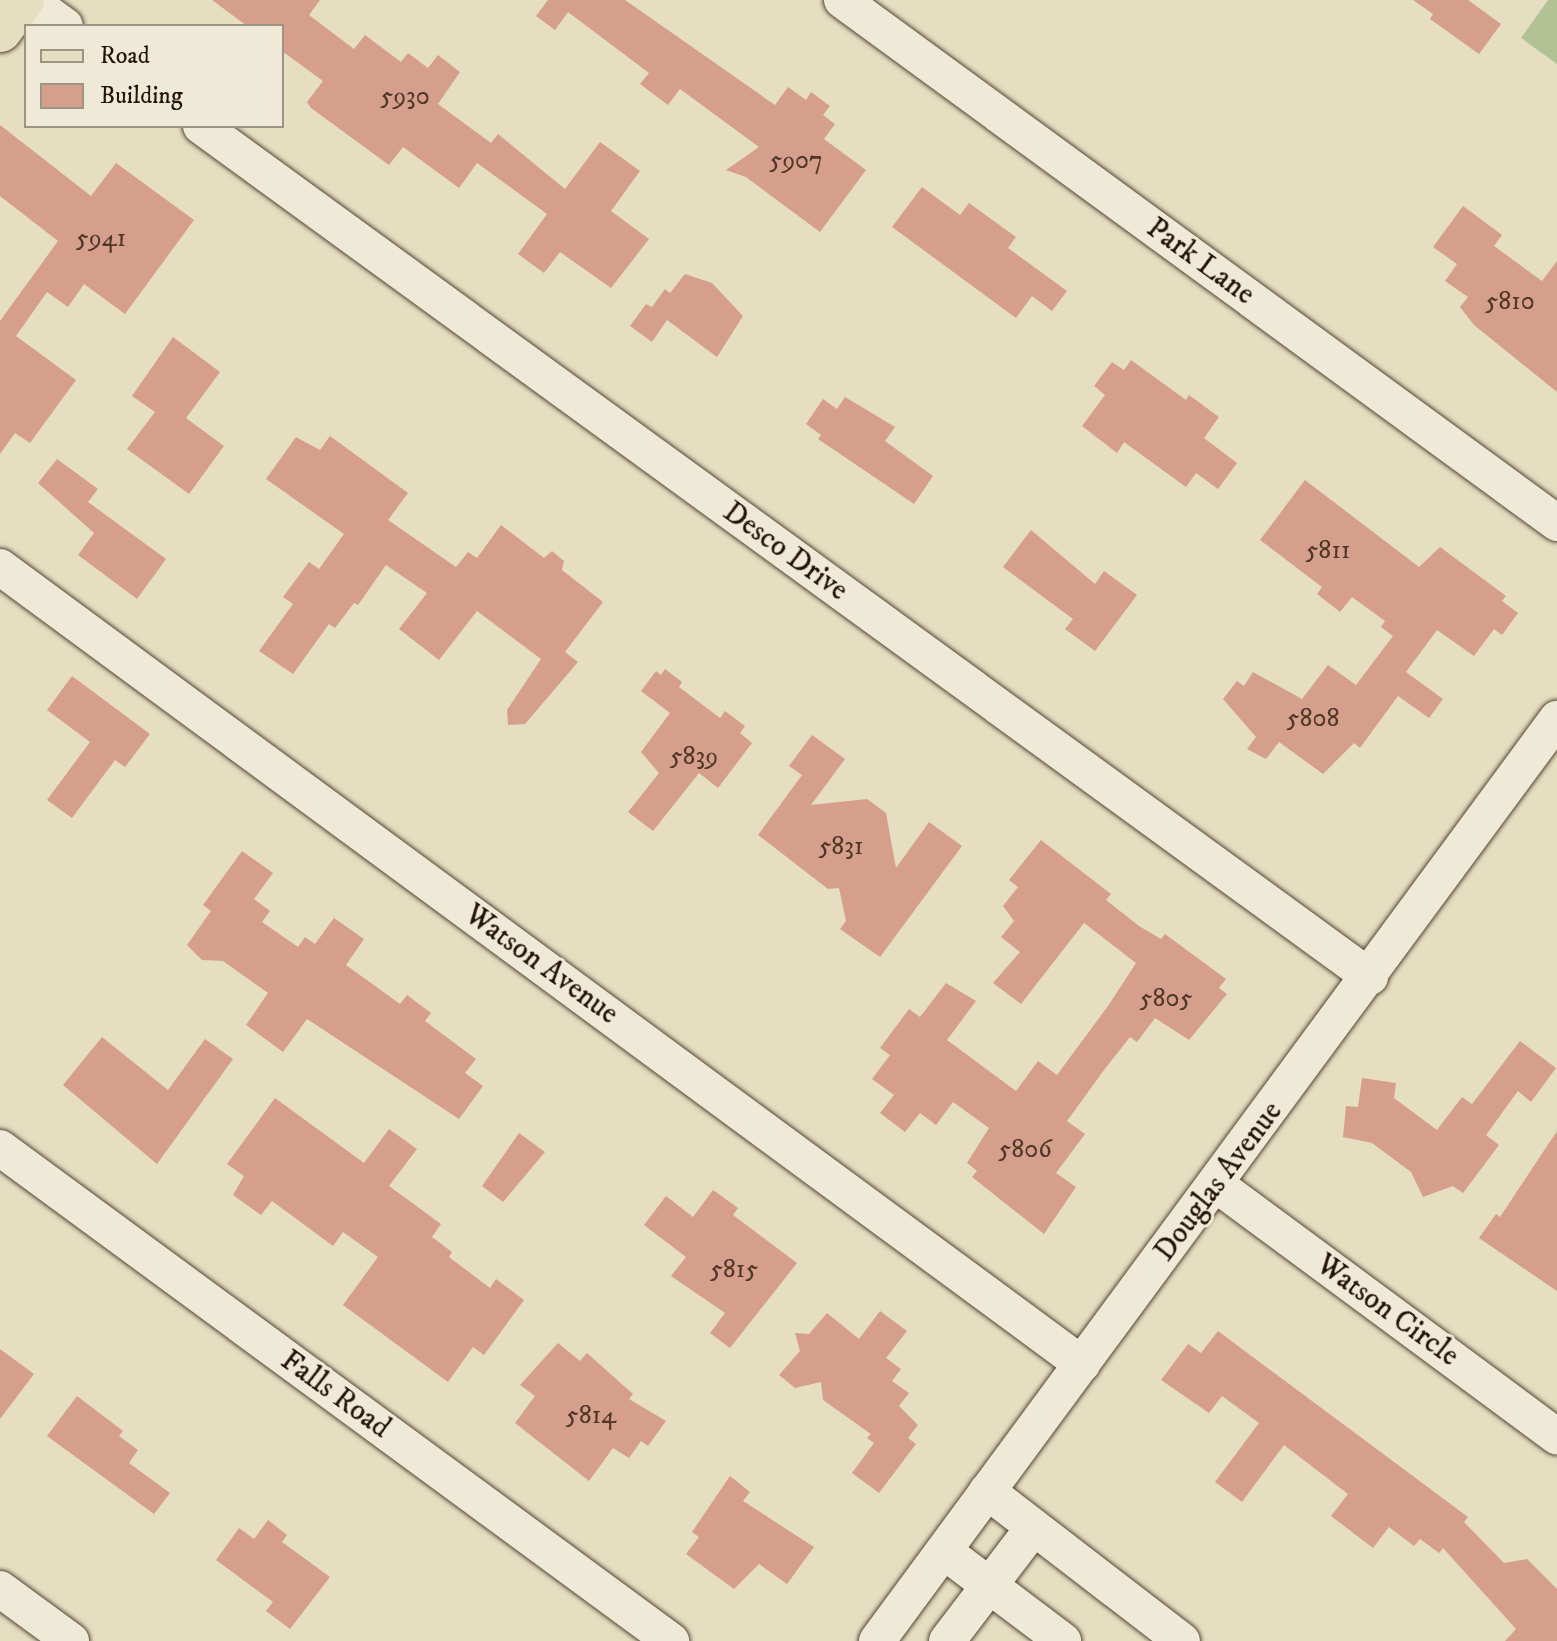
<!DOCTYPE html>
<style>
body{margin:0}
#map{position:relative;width:1557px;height:1641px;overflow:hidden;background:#e6dec1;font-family:"IM FELL DW Pica",serif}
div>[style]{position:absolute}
.green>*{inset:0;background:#b2c294}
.building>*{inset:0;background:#d59f8b}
.roads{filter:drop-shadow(0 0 2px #544636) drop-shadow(0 0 2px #544636)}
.minor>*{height:36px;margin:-18px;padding:0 18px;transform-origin:18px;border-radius:18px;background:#efead7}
.major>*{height:44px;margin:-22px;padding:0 22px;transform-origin:22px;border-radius:22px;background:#e6dec1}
span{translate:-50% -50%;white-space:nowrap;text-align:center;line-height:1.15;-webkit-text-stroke:6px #efead7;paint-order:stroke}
.number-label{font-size:26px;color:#503729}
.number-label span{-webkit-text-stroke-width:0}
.street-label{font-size:30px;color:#241408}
.legend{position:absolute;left:24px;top:24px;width:260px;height:104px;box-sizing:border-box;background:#efead7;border:2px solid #9e9484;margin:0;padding:10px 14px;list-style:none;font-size:24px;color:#241408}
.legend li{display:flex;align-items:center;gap:16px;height:40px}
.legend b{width:40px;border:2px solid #9e9484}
</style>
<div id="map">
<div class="green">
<div style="clip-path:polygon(1548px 0,1557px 0,1557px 64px,1521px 38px)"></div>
</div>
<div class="building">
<div style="clip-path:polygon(212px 0,320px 0,309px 15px,354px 49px,365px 35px,401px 62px,408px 53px,428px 68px,438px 55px,460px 72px,438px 104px,491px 143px,498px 134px,565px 189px,600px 142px,640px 171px,611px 211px,649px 239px,611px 288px,560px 252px,544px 273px,518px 254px,547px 214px,477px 163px,459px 188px,403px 147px,389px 165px,311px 108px,307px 102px,323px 81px,282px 51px,282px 26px,247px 26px)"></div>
<div style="clip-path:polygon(548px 0,625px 0,775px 105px,788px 87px,806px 100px,811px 92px,830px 106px,823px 115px,835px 124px,824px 139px,866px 170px,820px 232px,746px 177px,726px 170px,759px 147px,680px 89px,668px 105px,640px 84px,649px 73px,568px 12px,555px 30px,536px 16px)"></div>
<div style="clip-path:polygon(1413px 0,1468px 0,1501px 24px,1479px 54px,1430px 19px,1433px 14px)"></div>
<div style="clip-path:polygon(0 125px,91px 196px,116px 163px,194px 220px,125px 314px,84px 284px,68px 307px,47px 292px,16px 336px,76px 380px,30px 443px,15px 433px,0 454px,0 321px,58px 241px,0 196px)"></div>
<div style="clip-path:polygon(922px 187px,960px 215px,969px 203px,1016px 237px,1008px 248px,1067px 291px,1052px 311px,1032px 296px,1016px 318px,892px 227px)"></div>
<div style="clip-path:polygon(1463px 206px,1502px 235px,1494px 246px,1542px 281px,1557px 261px,1557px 392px,1474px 325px,1460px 307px,1468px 297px,1445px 281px,1457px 264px,1433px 247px)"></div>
<div style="clip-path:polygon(685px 274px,712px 283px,743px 316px,717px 357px,667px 320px,652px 342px,630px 326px,646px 304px,652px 307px,665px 289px,670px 293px)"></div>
<div style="clip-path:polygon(173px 337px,220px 372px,186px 418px,224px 446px,189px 494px,127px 449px,155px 412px,132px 396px)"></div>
<div style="clip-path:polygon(1131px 360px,1186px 400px,1189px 395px,1219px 417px,1204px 438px,1237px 463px,1218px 489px,1196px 473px,1186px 487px,1124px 442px,1117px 453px,1082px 426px,1105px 395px,1094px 386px,1112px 362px,1124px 370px)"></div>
<div style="clip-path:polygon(845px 397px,895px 427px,885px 441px,933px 476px,914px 504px,818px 439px,821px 435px,806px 424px,823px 399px,837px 409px)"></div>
<div style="clip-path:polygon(330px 436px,408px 493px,388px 520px,456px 567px,468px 552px,477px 558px,501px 525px,544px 558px,552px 551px,564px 561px,562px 570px,603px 602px,565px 652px,578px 662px,525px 724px,508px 725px,507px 710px,541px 659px,477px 611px,439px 660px,399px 629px,427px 593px,386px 565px,358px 605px,354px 603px,335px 628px,329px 624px,293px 674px,259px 651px,293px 604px,283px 597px,309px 562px,319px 569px,344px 534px,266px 479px,296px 437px,320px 450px)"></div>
<div style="clip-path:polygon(57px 459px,98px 489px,88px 502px,166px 559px,137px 599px,78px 555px,94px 533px,38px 483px)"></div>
<div style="clip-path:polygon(1305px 480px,1419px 567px,1440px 547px,1506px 596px,1502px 601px,1518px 613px,1502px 635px,1494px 629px,1474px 656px,1437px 630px,1406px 672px,1443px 699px,1429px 718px,1398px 696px,1360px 748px,1354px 743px,1323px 774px,1279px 742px,1266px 759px,1247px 749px,1256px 737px,1223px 699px,1237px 681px,1244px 686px,1253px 672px,1302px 699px,1328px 665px,1356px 685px,1393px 636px,1381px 627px,1385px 621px,1352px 597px,1340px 612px,1317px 594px,1322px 587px,1260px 540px)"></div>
<div style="clip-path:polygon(1031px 530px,1095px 584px,1104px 571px,1137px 595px,1095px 651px,1065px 629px,1073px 619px,1003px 567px)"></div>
<div style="clip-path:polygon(665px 669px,682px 682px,679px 687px,720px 718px,725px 711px,745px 726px,740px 733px,752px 743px,718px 788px,699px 773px,653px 831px,628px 812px,659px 773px,641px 752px,670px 713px,641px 691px,656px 671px,661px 675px)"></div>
<div style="clip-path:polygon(72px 676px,150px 734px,125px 767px,115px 760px,72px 818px,47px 800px,90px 742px,47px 710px)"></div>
<div style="clip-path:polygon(812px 735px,845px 759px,811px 805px,867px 799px,886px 813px,896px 868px,929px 822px,962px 846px,880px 957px,840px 929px,846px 921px,839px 888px,828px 889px,758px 835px,802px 775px,789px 766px)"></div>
<div style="clip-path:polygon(1041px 840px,1111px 894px,1106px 900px,1139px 926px,1161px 939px,1165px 934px,1226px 979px,1219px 988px,1227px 994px,1189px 1040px,1155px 1018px,1137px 1042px,1130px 1037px,1104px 1070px,1067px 1121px,1085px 1134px,1056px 1173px,1076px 1187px,1044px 1234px,972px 1177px,977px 1171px,967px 1163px,989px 1128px,953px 1102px,936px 1125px,920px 1113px,905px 1132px,880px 1113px,894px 1095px,872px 1079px,890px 1055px,880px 1048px,909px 1009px,920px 1017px,946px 983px,976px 1001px,947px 1040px,1016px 1091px,1038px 1061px,1057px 1075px,1108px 1006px,1136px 963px,1084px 923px,1021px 1004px,993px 983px,1020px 952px,1001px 937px,1014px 921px,1003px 906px,1018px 887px,1009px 880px)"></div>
<div style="clip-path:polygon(242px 851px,273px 873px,254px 899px,270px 911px,262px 922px,298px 947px,305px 937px,315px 944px,334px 918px,364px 939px,346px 965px,400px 1004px,407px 995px,431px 1013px,425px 1021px,476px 1059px,465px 1073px,483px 1086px,459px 1119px,307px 1019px,283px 1052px,246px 1025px,268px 993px,223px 961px,202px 960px,187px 945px,211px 911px,203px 905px)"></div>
<div style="clip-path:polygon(102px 1037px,168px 1090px,205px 1039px,233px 1059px,157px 1164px,63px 1085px)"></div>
<div style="clip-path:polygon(1520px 1041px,1556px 1068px,1531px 1102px,1518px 1091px,1486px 1135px,1499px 1145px,1463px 1193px,1453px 1186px,1423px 1197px,1411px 1172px,1372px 1143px,1343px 1137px,1346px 1106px,1358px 1107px,1362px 1078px,1396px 1083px,1394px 1098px,1437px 1130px,1462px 1097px,1472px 1104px)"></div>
<div style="clip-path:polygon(275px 1098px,364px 1163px,389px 1129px,417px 1149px,389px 1186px,441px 1224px,432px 1237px,452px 1252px,449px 1257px,490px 1288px,496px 1279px,524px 1300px,484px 1355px,473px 1347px,448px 1382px,343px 1305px,378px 1257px,343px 1232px,333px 1246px,272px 1201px,261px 1215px,233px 1195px,244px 1176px,227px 1164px)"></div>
<div style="clip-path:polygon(1557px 1131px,1557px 1291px,1479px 1238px,1496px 1214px,1500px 1217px)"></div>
<div style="clip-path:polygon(519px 1133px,545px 1152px,503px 1202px,482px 1186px)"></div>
<div style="clip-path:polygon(713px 1190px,738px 1208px,733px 1215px,797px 1263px,730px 1348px,710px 1333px,725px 1313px,671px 1276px,686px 1257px,644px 1225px,666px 1196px,693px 1217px)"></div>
<div style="clip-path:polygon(880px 1311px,907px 1331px,886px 1358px,901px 1369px,892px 1381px,909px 1393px,899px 1406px,918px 1425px,908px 1438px,916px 1444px,879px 1493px,852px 1473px,874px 1443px,867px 1438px,871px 1434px,823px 1400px,821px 1382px,795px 1388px,779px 1375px,800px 1351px,795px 1333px,809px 1334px,827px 1313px,859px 1339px)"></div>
<div style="clip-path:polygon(1218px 1331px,1468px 1517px,1464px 1522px,1504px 1563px,1527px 1559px,1557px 1589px,1557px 1641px,1505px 1641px,1516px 1629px,1443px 1548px,1439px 1553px,1420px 1539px,1414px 1546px,1389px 1527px,1373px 1548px,1331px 1516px,1348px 1494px,1284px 1445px,1242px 1502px,1215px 1482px,1259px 1423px,1222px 1396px,1209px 1413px,1161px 1380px,1188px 1344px,1201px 1353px)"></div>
<div style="clip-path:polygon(558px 1343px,580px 1361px,587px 1353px,633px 1394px,629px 1399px,666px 1421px,648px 1446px,641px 1441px,629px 1458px,613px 1448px,589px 1481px,515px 1423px,535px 1396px,520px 1385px)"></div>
<div style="clip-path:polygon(0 1349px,34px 1374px,0 1419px)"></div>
<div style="clip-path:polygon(77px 1396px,123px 1431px,119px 1436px,138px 1450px,129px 1463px,170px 1493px,154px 1514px,47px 1436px)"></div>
<div style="clip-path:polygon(730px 1476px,750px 1492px,743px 1501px,814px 1547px,787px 1584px,759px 1564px,734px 1589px,686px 1554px,699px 1537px,692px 1532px)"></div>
<div style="clip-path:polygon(268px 1520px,287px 1535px,282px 1542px,330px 1577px,290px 1629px,266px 1611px,273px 1602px,216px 1560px,239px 1528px,254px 1539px)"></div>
</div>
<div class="roads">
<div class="minor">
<div style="left:29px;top:0;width:44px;rotate:35.8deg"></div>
<div style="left:842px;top:0;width:886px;rotate:36.18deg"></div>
<div style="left:201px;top:126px;width:1446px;rotate:36.05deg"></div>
<div style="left:0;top:567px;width:1344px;rotate:36.38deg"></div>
<div style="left:0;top:1148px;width:833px;rotate:36.31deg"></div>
<div style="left:1217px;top:1185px;width:423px;rotate:36.5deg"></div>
<div style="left:987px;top:1491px;width:246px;rotate:37.6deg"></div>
<div style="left:945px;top:1552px;width:148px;rotate:37deg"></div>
<div style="left:0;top:1589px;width:88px;rotate:36.2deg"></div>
<div style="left:877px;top:1641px;width:1146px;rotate:-53.59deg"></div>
<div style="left:947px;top:1641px;width:142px;rotate:-52.7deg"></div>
</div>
<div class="major">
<div style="left:0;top:30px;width:37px;rotate:-54deg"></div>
</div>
</div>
<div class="number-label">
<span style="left:405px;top:97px">5930</span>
<span style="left:796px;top:161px">5907</span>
<span style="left:101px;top:239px">5941</span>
<span style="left:1510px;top:302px">5810</span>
<span style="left:1328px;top:551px">5811</span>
<span style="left:1313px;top:719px">5808</span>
<span style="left:694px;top:757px">5839</span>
<span style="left:841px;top:847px">5831</span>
<span style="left:1166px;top:999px">5805</span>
<span style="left:1025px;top:1150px">5806</span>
<span style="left:734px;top:1270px">5815</span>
<span style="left:591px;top:1416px">5814</span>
</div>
<div class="street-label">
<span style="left:1200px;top:262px;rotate:36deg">Park Lane</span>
<span style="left:785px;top:552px;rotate:36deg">Desco Drive</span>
<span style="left:541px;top:965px;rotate:36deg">Watson Avenue</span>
<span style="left:1219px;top:1182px;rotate:-53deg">Douglas Avenue</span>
<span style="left:1387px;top:1311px;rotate:36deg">Watson Circle</span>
<span style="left:335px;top:1395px;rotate:36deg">Falls Road</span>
</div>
<ul class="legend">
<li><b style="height:10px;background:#e6dec1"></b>Road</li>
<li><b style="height:22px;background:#d59f8b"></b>Building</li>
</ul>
</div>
